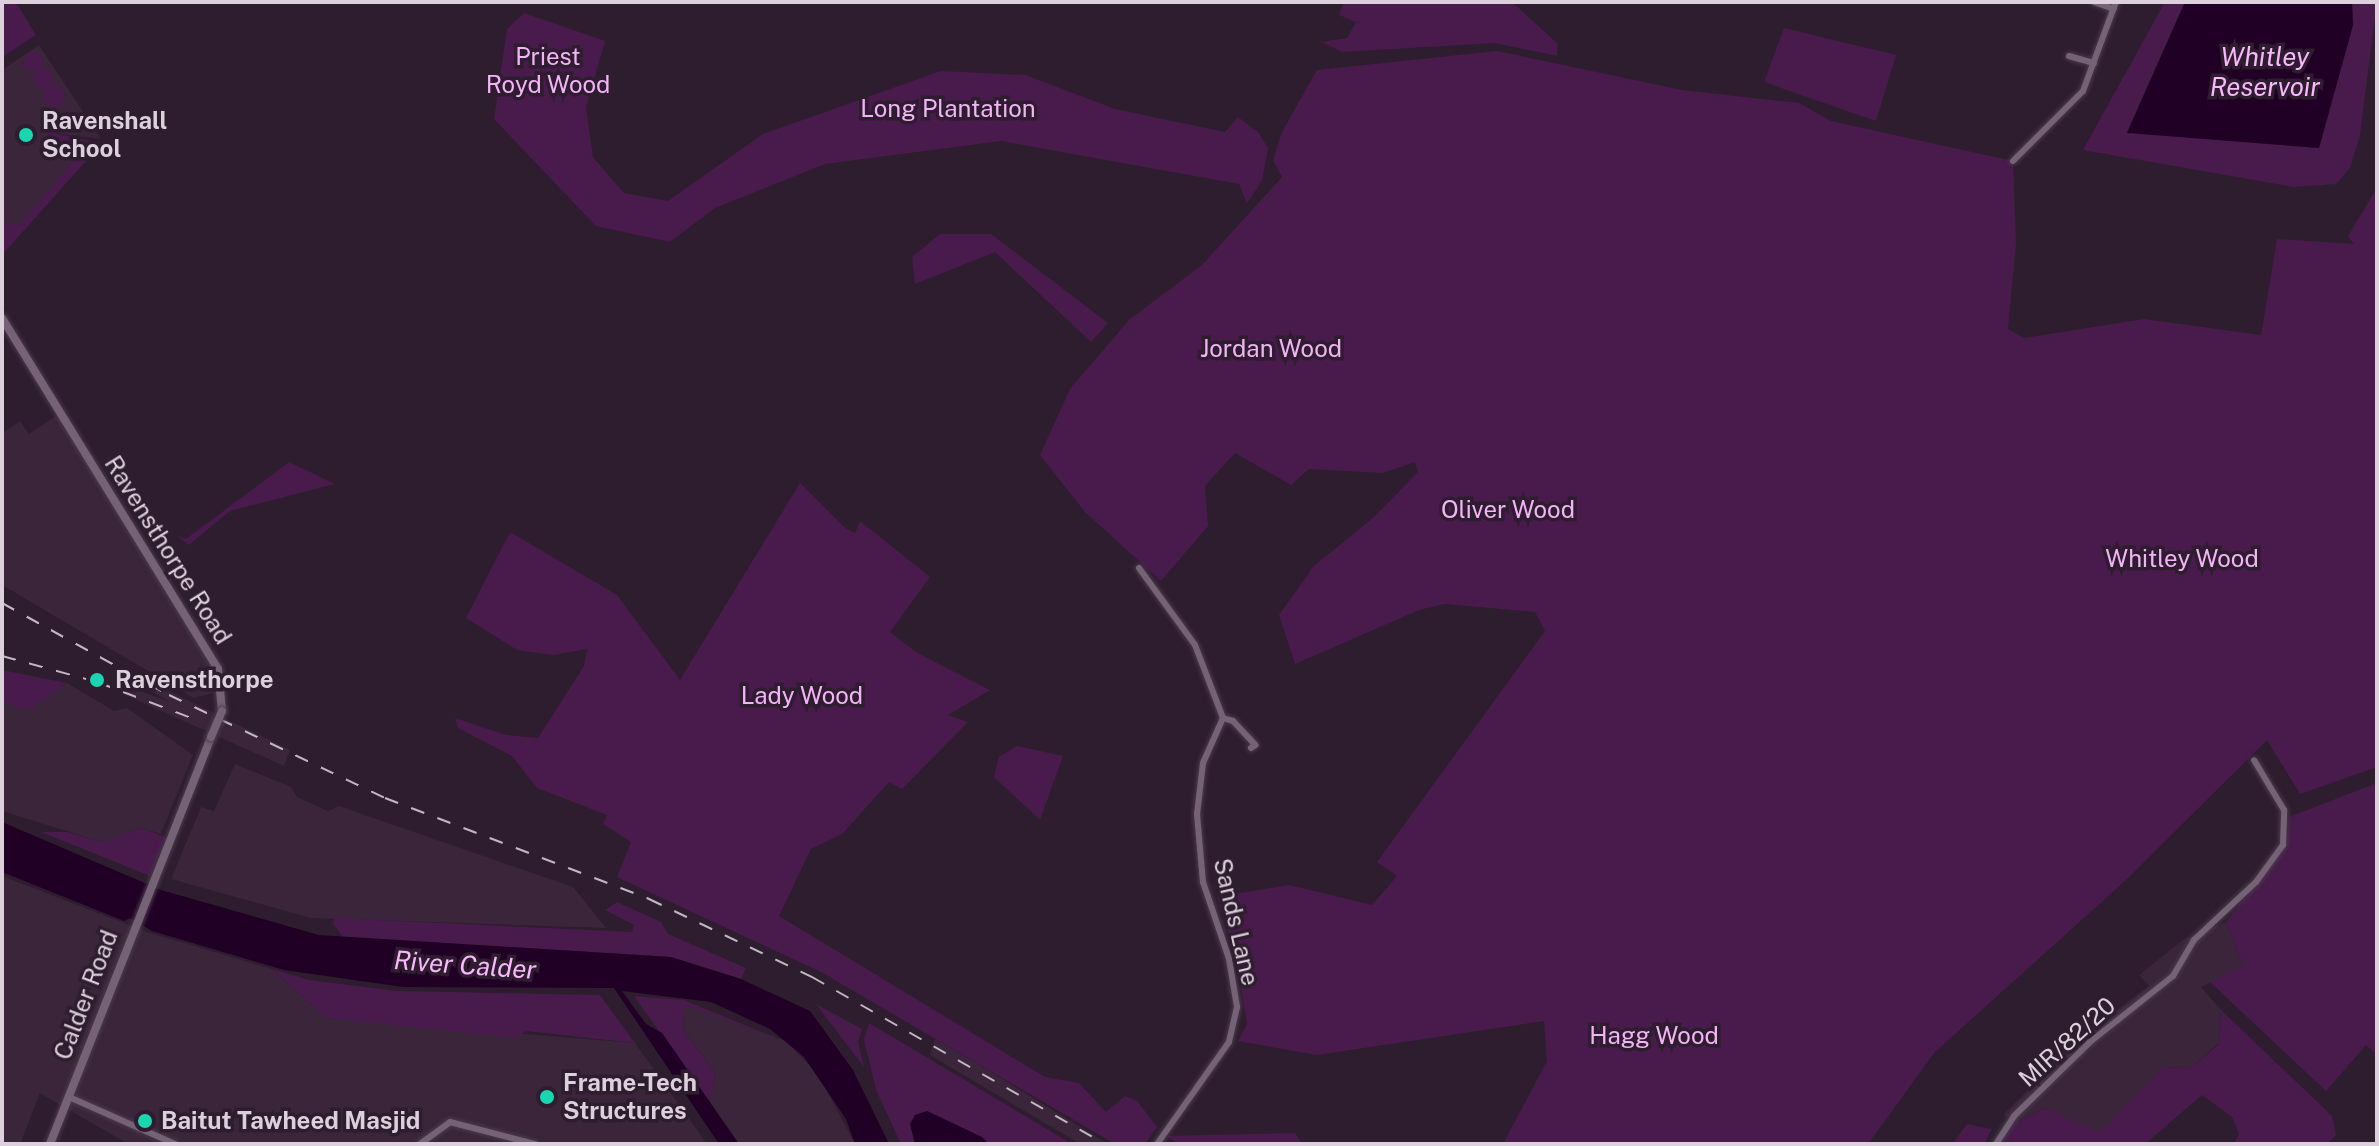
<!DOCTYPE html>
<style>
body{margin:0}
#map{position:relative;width:2379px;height:1146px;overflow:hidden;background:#2e1d2f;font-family:"Public Sans",sans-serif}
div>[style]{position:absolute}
.built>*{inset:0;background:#3a253b}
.green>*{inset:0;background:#481b4c}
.round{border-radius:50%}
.water>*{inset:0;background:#210025}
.roads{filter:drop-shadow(0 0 2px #493b4a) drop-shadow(0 0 2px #493b4a)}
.street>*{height:6px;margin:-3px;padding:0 3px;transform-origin:3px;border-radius:3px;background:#766277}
.secondary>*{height:8px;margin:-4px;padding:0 4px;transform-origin:4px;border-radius:4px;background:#766277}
.rail>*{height:2px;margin-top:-1px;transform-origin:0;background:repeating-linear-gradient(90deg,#c3b7c3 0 14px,transparent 0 28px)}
.bridges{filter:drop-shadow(0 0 2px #493b4a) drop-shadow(0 0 2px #493b4a)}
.secondary-bridge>*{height:8px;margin:-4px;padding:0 4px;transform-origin:4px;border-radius:4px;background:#766277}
.dots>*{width:22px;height:22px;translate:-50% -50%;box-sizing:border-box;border:4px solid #2e1d2f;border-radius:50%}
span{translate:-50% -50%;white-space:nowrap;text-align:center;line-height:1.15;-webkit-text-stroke:7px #2e1d2f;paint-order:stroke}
.park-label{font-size:24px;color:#f4b3f8}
.poi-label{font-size:24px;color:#dbd0db;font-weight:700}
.left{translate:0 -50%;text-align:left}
.street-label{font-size:24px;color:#dbd0db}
.water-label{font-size:26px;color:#f9b8fd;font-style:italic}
.frame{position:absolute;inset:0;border:4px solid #dbd0db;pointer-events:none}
</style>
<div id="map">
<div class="built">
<div style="clip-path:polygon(39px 45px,101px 139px,46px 132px,78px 157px,18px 227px,2px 221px,2px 70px)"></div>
<div style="clip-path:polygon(60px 413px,213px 659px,213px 693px,194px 698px,2px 585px,2px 433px,20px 421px,29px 434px)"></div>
<div style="clip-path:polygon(128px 671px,290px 750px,284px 766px,121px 693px,122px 684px,170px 702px,125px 677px)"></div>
<div style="clip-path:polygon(67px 683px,114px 711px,127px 708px,193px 755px,161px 834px,142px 828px,102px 842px,2px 811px,2px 702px,29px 709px)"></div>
<div style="clip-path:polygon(235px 764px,291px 787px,297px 797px,328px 811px,339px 806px,573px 887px,606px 928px,311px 918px,171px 879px,201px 807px,214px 811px)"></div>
<div style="clip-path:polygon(2px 876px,147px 932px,272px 969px,326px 1018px,635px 1043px,707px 1144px,128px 1144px,40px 1093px,20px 1144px,2px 1144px)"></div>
<div style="clip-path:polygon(2226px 922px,2243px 966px,2201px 987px,2221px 1010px,2219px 1043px,2192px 1067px,2163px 1068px,2100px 1133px,2044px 1108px,2013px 1124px,2004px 1114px,2034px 1084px,2022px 1073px,2080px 1022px,2089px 1031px,2149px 986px,2139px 975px,2184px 939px)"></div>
<div style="clip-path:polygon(686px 1004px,786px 1041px,818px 1074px,855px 1144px,738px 1144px,709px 1102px,716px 1074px,683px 1030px)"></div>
<div style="clip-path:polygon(935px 1039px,988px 1070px,1108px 1144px,1080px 1144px,930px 1055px)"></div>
</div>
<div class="green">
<div style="clip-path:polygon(2px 2px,16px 2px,36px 35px,2px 57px)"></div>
<div style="clip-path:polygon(1344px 2px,1512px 2px,1558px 44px,1557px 56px,1495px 43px,1342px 52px,1322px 42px,1347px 38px,1356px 22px,1339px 15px)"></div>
<div style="clip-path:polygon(2165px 2px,2185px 2px,2127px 132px,2319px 148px,2353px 25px,2352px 2px,2377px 2px,2360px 135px,2350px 168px,2336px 184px,2293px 187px,2083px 150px)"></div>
<div style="clip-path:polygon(524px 13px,605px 41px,586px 108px,593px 157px,624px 193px,668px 201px,763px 134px,941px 71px,1025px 75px,1115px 109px,1225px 132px,1238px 117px,1258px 132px,1268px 148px,1262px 181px,1247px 203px,1239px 184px,1001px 141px,825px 164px,715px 208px,670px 242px,596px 226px,494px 119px,507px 29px)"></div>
<div style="clip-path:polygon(1784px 28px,1896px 55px,1876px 121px,1764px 82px)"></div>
<div style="clip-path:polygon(1497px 51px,1682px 90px,1799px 103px,1831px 121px,2013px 161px,2016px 243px,2008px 329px,2024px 338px,2144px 319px,2261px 335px,2277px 239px,2354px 244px,2348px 236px,2377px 188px,2377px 767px,2300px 794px,2267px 740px,2127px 879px,1934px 1053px,1868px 1144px,1503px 1144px,1547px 1061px,1544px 1021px,1317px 1055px,1238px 1041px,1247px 1024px,1236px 956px,1217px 897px,1289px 885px,1372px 905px,1397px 876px,1377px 862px,1545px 631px,1535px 612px,1445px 604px,1419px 610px,1295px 664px,1279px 615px,1314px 566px,1374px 517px,1418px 472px,1415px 462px,1383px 473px,1309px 469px,1291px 485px,1235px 453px,1205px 486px,1208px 526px,1161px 581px,1085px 512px,1040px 455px,1070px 389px,1130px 319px,1202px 265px,1282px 177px,1273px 160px,1282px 132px,1317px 70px)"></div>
<div class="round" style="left:23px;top:52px;width:20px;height:20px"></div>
<div class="round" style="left:33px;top:69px;width:20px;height:20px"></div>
<div class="round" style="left:43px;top:85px;width:22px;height:22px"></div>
<div style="clip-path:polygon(45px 131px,102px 143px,2px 255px,2px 221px,18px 226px,77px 157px)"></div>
<div style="clip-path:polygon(940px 234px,991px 234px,1108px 323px,1091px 342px,995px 252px,915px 284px,912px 257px)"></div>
<div style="clip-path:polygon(289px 462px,335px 484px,230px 511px,189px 545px,176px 535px,186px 539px)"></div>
<div style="clip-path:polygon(800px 483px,845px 528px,855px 533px,860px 521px,930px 577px,890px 632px,917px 653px,990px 690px,948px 715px,968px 722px,902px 789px,889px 782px,842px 834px,811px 849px,779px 916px,1045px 1077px,1079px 1083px,1106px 1112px,1125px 1096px,1137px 1101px,1157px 1127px,1145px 1144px,1115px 1144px,821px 972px,617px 877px,631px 842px,603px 824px,607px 815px,537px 788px,512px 756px,458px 728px,455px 718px,506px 735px,538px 738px,584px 666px,587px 649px,553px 655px,517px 650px,466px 618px,510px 532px,617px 595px,680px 680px)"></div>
<div style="clip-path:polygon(2px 670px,67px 683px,29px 710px,2px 702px)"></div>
<div style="clip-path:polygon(1017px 746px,1063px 756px,1040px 820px,994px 777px,999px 757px)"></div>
<div style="clip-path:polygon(2377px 783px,2377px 1055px,2366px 1045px,2326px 1091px,2210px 982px,2243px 966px,2226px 922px,2287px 843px,2289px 817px)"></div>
<div style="clip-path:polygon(142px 828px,165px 837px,150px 876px,41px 832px,67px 832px,102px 842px)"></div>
<div style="clip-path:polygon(617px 902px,661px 922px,668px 934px,746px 968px,741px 979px,671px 957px,343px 937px,333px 924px,334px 918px,632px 932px,634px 925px,605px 910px)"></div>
<div style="clip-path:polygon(272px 969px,309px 980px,397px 991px,600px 995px,635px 1043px,526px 1031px,516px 1038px,326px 1018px)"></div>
<div style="clip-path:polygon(634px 996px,684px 1000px,774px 1037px,686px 1005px,683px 1030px,716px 1074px,709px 1102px)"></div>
<div style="clip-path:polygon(816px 1004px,862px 1029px,858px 1042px,864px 1067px)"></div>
<div style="clip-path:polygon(2221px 1010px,2332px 1116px,2336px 1135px,2327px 1144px,2234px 1144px,2239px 1134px,2232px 1117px,2202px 1095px,2145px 1144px,2001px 1144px,2013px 1124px,2044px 1108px,2100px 1132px,2163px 1068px,2192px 1067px,2219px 1044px)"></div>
<div style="clip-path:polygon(869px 1023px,1072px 1144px,989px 1144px,927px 1111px,910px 1124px,915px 1144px,901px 1144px,876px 1090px,864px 1040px)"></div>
<div style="clip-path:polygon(1967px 1124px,1992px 1129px,1984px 1144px,1952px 1144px)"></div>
<div style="clip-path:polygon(1295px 1133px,1302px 1144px,1178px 1144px,1167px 1136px)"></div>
</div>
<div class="water">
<div style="clip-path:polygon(2185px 2px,2352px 2px,2353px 25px,2319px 148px,2127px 133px)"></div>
<div style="clip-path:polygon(2px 822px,161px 890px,319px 935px,671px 957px,741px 979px,810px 1011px,853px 1070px,889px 1144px,855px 1144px,846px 1119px,804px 1057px,770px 1029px,711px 1002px,622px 991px,646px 1024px,662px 1033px,739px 1144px,719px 1144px,614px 988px,403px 987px,284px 970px,152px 931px,130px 918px,124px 921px,2px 872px)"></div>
<div style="clip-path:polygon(927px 1111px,982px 1137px,989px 1144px,915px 1144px,910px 1124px,915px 1115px)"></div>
</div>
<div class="roads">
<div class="street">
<div style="left:2094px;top:2px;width:21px;rotate:19deg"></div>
<div style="left:2069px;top:56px;width:26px;rotate:16deg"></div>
<div style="left:2013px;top:161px;width:99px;rotate:-45deg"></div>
<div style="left:2083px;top:91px;width:95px;rotate:-69.7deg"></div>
<div style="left:1139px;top:568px;width:95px;rotate:54deg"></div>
<div style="left:1195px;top:645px;width:78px;rotate:69deg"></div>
<div style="left:1223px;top:718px;width:49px;rotate:114deg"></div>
<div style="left:1203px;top:763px;width:51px;rotate:96.7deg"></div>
<div style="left:1197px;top:814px;width:68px;rotate:85deg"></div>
<div style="left:1203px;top:882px;width:81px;rotate:71.3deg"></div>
<div style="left:1229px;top:959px;width:49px;rotate:80.5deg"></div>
<div style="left:1237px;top:1007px;width:36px;rotate:103deg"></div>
<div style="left:1229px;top:1042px;width:125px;rotate:125.2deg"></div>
<div style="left:1223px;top:718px;width:10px;rotate:17deg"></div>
<div style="left:1233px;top:721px;width:33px;rotate:47deg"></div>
<div style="left:1255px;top:745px;width:5px;rotate:143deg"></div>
<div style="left:69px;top:1097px;width:116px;rotate:23.9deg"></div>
<div style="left:420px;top:1144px;width:37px;rotate:-36deg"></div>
<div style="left:450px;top:1122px;width:88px;rotate:14.5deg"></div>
<div style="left:1996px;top:1144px;width:33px;rotate:-57deg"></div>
<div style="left:2014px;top:1116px;width:106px;rotate:-44.2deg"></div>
<div style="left:2090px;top:1042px;width:106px;rotate:-38.5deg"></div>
<div style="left:2173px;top:976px;width:42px;rotate:-59.7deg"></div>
<div style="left:2194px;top:940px;width:85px;rotate:-43.1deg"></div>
<div style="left:2256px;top:882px;width:46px;rotate:-53.9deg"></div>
<div style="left:2283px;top:845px;width:35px;rotate:-88deg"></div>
<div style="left:2284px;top:810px;width:58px;rotate:-121deg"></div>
</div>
<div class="secondary">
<div style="left:2px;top:318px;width:412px;rotate:58.4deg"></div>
<div style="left:218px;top:669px;width:42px;rotate:84.6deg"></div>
<div style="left:50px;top:1144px;width:438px;rotate:-68.4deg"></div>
</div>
</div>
<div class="rail">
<div style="left:2px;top:603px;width:191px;rotate:28.9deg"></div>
<div style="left:169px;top:695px;width:239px;rotate:25.5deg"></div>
<div style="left:385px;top:798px;width:283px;rotate:20.9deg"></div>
<div style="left:649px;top:899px;width:181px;rotate:25.6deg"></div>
<div style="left:812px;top:977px;width:337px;rotate:29.7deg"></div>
<div style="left:2px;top:656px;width:98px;rotate:15.3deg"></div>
<div style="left:97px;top:682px;width:109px;rotate:20.9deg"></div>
</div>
<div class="bridges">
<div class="secondary-bridge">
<div style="left:211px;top:737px;width:28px;rotate:-67deg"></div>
</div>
</div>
<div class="dots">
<div style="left:26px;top:135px;background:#1bd5b1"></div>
<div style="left:97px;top:680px;background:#1bd5b1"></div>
<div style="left:547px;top:1097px;background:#1bd5b1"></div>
<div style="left:145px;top:1121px;background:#1bd5b1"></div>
</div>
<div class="park-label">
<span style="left:548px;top:71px">Priest<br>Royd Wood</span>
<span style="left:948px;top:109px">Long Plantation</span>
<span style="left:1271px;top:349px">Jordan Wood</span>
<span style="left:1508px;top:510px">Oliver Wood</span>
<span style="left:2182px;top:559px">Whitley Wood</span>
<span style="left:802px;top:696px">Lady Wood</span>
<span style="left:1654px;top:1036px">Hagg Wood</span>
</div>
<div class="poi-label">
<span class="left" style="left:42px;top:135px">Ravenshall<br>School</span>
<span class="left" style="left:115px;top:680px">Ravensthorpe</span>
<span class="left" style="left:563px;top:1097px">Frame-Tech<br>Structures</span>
<span class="left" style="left:161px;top:1121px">Baitut Tawheed Masjid</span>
</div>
<div class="street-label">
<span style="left:168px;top:550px;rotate:58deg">Ravensthorpe Road</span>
<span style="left:1236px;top:922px;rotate:77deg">Sands Lane</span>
<span style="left:86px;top:995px;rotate:-69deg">Calder Road</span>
<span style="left:2067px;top:1042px;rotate:-42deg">MIR/82/20</span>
</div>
<div class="water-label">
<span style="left:2265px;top:72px">Whitley<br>Reservoir</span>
<span style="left:465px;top:965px;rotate:4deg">River Calder</span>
</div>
<div class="frame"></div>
</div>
